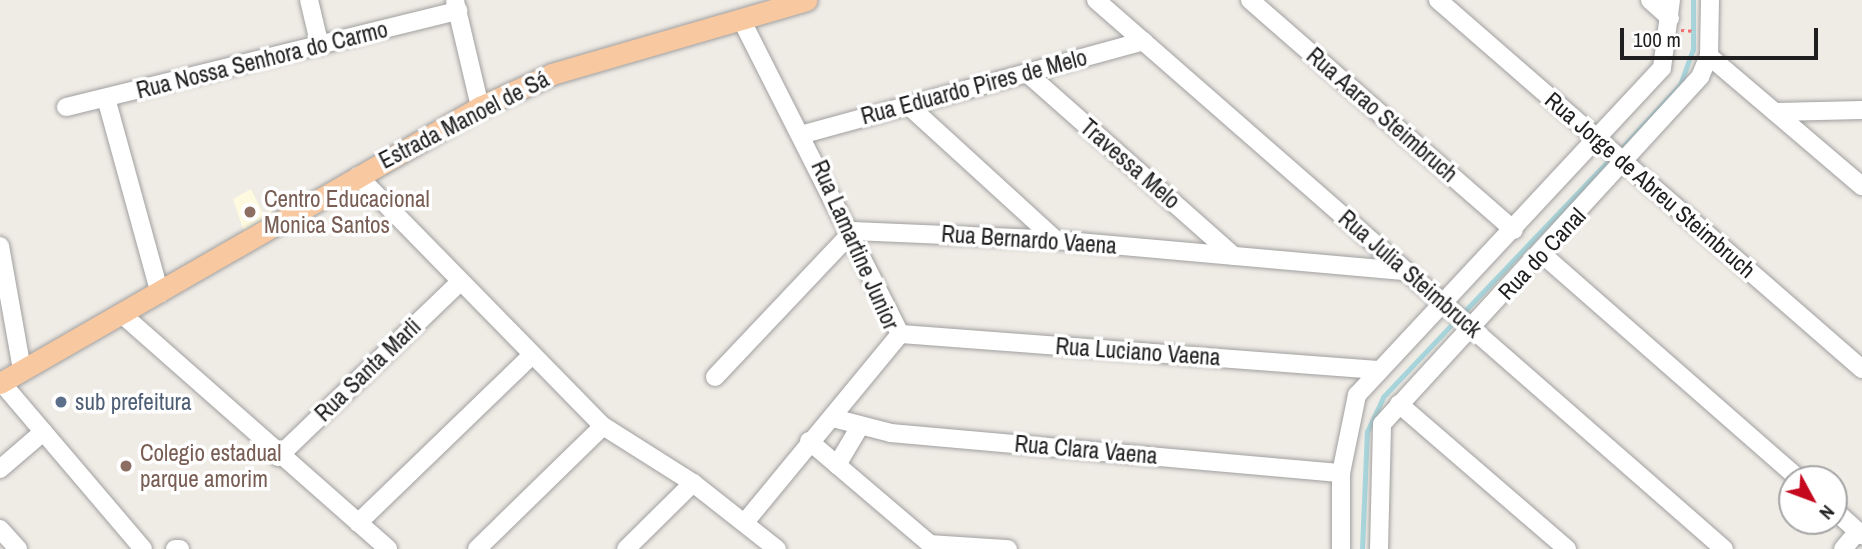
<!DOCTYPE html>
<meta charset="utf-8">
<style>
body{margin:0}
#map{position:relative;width:1862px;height:549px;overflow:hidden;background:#efebe5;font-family:"Archivo Narrow",sans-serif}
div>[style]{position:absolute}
.education>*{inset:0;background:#fefadf}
.stream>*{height:4.5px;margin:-2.25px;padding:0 2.25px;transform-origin:2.25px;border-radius:2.25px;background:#a7d5db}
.path>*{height:2.5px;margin-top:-1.25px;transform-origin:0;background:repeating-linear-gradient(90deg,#f47173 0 3.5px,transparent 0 7px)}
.roads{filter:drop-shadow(0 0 2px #a0a0a0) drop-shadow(0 0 2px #a0a0a0)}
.minor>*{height:18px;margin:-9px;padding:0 9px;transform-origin:9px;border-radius:9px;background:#fff}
.major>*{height:21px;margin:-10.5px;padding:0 10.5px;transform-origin:10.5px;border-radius:10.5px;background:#f8c8a1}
.dots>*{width:19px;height:19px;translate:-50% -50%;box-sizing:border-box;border:4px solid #fff;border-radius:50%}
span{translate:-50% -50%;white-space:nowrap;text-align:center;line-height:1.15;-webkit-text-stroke:7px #fff;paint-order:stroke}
.street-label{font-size:23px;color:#1f1f1f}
.education-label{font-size:23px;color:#785e54}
.left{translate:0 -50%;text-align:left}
.service-label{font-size:23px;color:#4e5e75}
.north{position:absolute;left:1778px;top:465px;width:70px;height:70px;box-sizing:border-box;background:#fff;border:2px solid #a5a5a5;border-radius:50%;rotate:131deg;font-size:19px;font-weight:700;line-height:28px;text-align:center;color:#1f1f1f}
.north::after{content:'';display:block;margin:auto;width:24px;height:32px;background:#c5081e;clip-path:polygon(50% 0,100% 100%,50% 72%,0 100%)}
.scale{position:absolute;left:1620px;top:28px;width:198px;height:32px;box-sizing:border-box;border:4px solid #1f1f1f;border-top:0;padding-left:9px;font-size:21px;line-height:24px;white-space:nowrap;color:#1f1f1f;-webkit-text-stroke:5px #fff;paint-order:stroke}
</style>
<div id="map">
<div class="education">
<div style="clip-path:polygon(251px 189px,263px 214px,271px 210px,275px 219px,246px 238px,233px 199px)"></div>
</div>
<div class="stream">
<div style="left:1619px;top:151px;width:90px;rotate:-47.3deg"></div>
<div style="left:1680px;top:85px;width:37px;rotate:-70deg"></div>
<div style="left:1693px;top:50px;width:50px;rotate:-90deg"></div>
<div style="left:1461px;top:315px;width:219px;rotate:-46.3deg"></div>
<div style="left:1362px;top:549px;width:117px;rotate:-87.6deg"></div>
<div style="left:1367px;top:432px;width:38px;rotate:-65deg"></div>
<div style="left:1383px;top:397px;width:105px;rotate:-46.5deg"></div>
</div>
<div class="path">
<div style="left:1681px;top:30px;width:14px;rotate:4deg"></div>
</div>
<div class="roads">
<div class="minor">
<div style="left:309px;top:0;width:47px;rotate:76.6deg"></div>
<div style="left:1096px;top:0;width:834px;rotate:41.16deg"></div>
<div style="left:1250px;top:0;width:350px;rotate:41.1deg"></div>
<div style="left:1438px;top:0;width:562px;rotate:41.03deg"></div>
<div style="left:1650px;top:0;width:27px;rotate:42deg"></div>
<div style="left:455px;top:1px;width:109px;rotate:76.7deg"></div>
<div style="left:741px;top:19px;width:353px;rotate:63.2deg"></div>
<div style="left:1709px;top:56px;width:201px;rotate:40.4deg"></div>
<div style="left:1027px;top:73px;width:276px;rotate:41.5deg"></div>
<div style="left:106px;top:98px;width:203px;rotate:74.6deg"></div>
<div style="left:908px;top:105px;width:200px;rotate:42.4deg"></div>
<div style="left:66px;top:107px;width:404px;rotate:-13.8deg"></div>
<div style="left:1775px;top:112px;width:87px;rotate:-1.3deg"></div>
<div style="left:804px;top:134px;width:352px;rotate:-15.3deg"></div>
<div style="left:358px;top:176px;width:350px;rotate:45.6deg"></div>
<div style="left:603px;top:426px;width:107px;rotate:32.3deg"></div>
<div style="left:693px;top:483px;width:107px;rotate:38.2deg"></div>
<div style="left:0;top:246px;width:126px;rotate:79.9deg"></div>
<div style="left:1542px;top:254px;width:342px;rotate:41.2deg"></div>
<div style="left:124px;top:316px;width:352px;rotate:41.4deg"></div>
<div style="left:900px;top:334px;width:477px;rotate:4.3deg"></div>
<div style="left:715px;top:377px;width:201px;rotate:-46.6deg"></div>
<div style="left:853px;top:231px;width:203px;rotate:2.5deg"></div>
<div style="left:1056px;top:240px;width:351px;rotate:5.1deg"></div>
<div style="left:1px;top:382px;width:219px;rotate:49.6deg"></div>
<div style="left:1399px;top:404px;width:222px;rotate:40.8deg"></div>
<div style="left:833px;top:418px;width:60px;rotate:14.5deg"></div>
<div style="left:891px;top:433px;width:452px;rotate:5.1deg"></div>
<div style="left:809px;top:441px;width:167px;rotate:40.4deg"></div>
<div style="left:278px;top:457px;width:251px;rotate:-43.9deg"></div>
<div style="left:837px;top:465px;width:43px;rotate:-59.3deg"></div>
<div style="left:0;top:469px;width:57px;rotate:-40.7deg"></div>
<div style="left:1834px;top:510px;width:38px;rotate:42deg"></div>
<div style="left:746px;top:521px;width:242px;rotate:-50.5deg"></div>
<div style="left:358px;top:523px;width:240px;rotate:-44deg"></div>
<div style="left:0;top:529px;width:27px;rotate:48deg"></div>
<div style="left:930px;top:544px;width:78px;rotate:3.7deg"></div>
<div style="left:175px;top:549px;width:5px"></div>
<div style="left:477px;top:549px;width:176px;rotate:-44.3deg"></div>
<div style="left:626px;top:549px;width:94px;rotate:-44.6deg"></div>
<div style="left:1341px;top:549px;width:76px;rotate:-90deg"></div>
<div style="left:1341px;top:473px;width:80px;rotate:-78.4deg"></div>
<div style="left:1357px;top:395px;width:447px;rotate:-47deg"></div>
<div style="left:1662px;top:68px;width:69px;rotate:-82.5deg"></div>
<div style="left:1379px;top:549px;width:125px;rotate:-88.6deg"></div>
<div style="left:1382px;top:424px;width:471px;rotate:-47.5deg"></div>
<div style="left:1700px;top:77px;width:23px;rotate:-67deg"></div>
<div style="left:1709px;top:56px;width:56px;rotate:-89deg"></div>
<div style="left:1843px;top:549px;width:23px;rotate:-50deg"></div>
</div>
<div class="major">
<div style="left:0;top:383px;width:554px;rotate:-29.9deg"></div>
<div style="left:480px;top:107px;width:79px;rotate:-24.6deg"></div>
<div style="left:552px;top:74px;width:265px;rotate:-16.2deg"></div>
</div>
</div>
<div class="dots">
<div style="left:250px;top:212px;background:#8d6e63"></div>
<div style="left:61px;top:402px;background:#5c6f8a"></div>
<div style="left:126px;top:466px;background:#8d6e63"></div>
</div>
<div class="street-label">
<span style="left:262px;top:60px;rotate:-14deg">Rua Nossa Senhora do Carmo</span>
<span style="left:974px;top:87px;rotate:-15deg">Rua Eduardo Pires de Melo</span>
<span style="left:1382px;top:115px;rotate:41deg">Rua Aarao Steimbruch</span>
<span style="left:464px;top:120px;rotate:-27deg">Estrada Manoel de Sá</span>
<span style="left:1130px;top:164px;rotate:41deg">Travessa Melo</span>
<span style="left:1650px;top:185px;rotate:41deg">Rua Jorge de Abreu Steimbruch</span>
<span style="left:1029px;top:240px;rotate:4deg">Rua Bernardo Vaena</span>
<span style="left:855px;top:245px;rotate:66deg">Rua Lamartine Junior</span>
<span style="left:1542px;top:254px;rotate:-47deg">Rua do Canal</span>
<span style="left:1410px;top:274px;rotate:41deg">Rua Julia Steimbruck</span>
<span style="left:1138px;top:352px;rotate:4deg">Rua Luciano Vaena</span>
<span style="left:368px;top:370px;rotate:-44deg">Rua Santa Marli</span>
<span style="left:1086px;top:450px;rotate:5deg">Rua Clara Vaena</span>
</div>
<div class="education-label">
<span class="left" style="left:264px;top:212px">Centro Educacional<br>Monica Santos</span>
<span class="left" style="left:140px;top:466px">Colegio estadual<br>parque amorim</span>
</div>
<div class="service-label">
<span class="left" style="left:75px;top:402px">sub prefeitura</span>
</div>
<div class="north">N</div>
<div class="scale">100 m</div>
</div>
